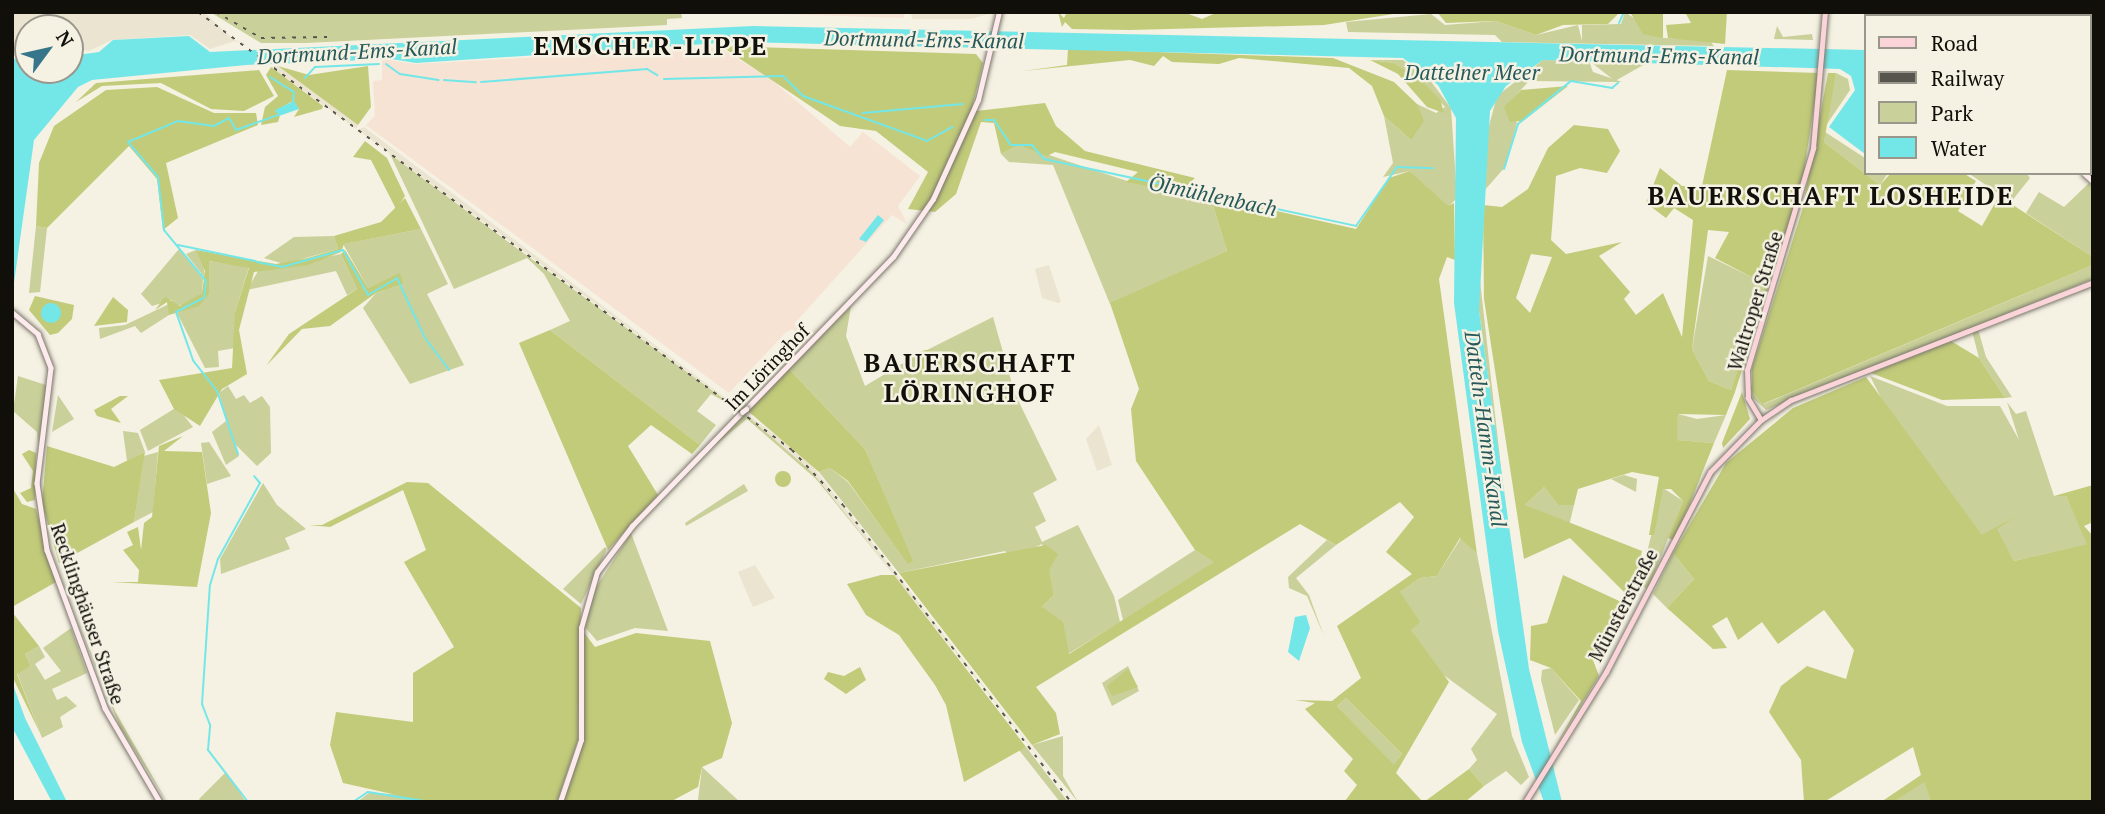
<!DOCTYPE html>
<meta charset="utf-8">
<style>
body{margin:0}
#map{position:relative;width:2105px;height:814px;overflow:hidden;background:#f5f1e3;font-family:"PT Serif",serif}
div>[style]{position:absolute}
.built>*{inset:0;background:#ebe4d0}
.industrial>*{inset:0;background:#f6e3d3}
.green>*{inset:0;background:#c9d099}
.forest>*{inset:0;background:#c2cb79}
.round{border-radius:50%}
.water>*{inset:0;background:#73e7e8}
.stream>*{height:2px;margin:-1px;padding:0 1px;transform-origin:1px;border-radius:1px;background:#73e7e8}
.roads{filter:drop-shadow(0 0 2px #79766a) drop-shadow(0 0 2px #79766a)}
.secondary>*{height:4.5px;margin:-2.25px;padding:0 2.25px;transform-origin:2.25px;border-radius:2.25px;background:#fdeaec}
.primary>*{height:5px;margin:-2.5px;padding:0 2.5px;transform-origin:2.5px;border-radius:2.5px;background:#fad4d9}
.rail>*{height:2px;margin-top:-1px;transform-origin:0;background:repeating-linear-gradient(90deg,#57554e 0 3.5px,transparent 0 10.5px)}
.bridges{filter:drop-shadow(0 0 2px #79766a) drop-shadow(0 0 2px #79766a)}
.secondary-bridge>*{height:4.5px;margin:-2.25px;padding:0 2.25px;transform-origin:2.25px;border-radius:2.25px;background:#fdeaec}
span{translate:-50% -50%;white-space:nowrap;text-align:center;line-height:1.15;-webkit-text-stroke:5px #f5f1e3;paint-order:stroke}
.street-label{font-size:19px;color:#100f0a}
.water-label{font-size:21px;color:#265959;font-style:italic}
.district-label{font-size:26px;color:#100f0a;font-weight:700;letter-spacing:2px}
.frame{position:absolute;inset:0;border:14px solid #100f0a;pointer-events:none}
.legend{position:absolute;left:1864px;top:14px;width:228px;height:161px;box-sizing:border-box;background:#f5f1e3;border:2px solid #99978c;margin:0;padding:9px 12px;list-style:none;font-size:21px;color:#100f0a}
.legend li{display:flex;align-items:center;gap:14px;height:35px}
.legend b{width:35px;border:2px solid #99978c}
.north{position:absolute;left:14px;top:14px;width:70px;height:70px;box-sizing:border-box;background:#f5f1e3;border:2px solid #99978c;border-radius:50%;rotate:57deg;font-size:19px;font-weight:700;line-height:28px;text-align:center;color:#100f0a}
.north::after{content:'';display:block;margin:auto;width:24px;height:32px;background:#36768a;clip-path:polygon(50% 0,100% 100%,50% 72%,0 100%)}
</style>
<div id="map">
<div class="built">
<div style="clip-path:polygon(12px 12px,204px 12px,233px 39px,251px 46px,235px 41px,210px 49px,190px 35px,112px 40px,89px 51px,70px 48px,70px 28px,28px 28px,28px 50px,12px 51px)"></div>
<div style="clip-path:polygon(911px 12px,995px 12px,971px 19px,912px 19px)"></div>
<div style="clip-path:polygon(278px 66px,358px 125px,356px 129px,271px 67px)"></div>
<div style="clip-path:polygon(364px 127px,807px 459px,1074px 802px,812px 472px,740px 410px,358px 130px)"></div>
<div style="clip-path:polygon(1049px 265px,1061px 302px,1058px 303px,1042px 298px,1035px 269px)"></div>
<div style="clip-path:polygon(1099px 425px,1112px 465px,1097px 471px,1086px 439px)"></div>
<div style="clip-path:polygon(755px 565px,775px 598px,753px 607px,738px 572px)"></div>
</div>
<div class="industrial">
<div style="clip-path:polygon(727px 12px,904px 12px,904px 18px)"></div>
<div style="clip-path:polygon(719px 47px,772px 80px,850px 147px,863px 132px,920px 176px,898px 206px,907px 224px,892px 215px,794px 324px,804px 337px,792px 329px,786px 332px,729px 393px,366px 125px,375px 116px,373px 81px,382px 80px,382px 59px,415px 64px)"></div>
</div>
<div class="green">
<div style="clip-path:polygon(210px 12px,681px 12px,682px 18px,667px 19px,667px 25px,306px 43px,261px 43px)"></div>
<div style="clip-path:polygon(1625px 12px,1663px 38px,1708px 39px,1714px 46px,1502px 42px,1495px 35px,1348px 32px,1346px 22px,1431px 14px,1445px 25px,1496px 21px,1536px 35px,1578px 25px,1582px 41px,1582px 25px,1621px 24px)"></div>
<div style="clip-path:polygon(1777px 26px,1783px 37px,1812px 34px,1813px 40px,1774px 39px)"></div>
<div style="clip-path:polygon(1370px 60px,1403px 60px,1429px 79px,1451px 108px,1457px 198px,1448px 207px,1410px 171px,1383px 177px,1393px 163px,1384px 116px,1411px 140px,1417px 104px,1436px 113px,1445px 107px,1416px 76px,1394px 63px)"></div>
<div style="clip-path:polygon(1543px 60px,1589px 61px,1593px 72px,1622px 82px,1529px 81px,1505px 107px,1517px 123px,1506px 166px,1483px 192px,1479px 272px,1504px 494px,1479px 311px,1477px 262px,1485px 141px,1497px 96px)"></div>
<div style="clip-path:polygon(1592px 63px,1645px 64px,1615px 81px)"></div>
<div style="clip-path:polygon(2093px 67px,2093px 162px,2092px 164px,2089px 68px)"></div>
<div style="clip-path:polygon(1836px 73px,1848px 79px,1850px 90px,1825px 127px)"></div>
<div style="clip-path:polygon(1825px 132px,1865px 158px,1865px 173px,1888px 173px,1880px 185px,1824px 142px)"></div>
<div style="clip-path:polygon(1019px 145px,1127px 181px,1210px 196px,1227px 251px,1110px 304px,1053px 165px,1009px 162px,1001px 154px)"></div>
<div style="clip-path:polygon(390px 154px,507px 241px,735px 407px,711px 394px,697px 411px,716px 425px,700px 445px,550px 330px,570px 321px,544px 274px,527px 258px,454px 289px)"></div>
<div style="clip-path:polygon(1968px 173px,2026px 173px,2030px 178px,2011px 202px)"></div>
<div style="clip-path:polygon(2089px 183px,2093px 187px,2093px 257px,2026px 213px,2039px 192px,2064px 207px)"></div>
<div style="clip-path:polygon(36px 226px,47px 228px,40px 292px,29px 293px)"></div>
<div style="clip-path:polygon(421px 229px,448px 284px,427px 294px,464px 365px,410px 384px,363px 308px,376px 293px,404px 284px,400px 274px,368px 288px,343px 244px)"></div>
<div style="clip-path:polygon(334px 236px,338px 249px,284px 264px,264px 258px,294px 237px)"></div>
<div style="clip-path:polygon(179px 249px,203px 279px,202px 293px,184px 305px,172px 306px,172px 300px,152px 306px,141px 294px)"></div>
<div style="clip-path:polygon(196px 250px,203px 261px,205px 278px,186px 254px)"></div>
<div style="clip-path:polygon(341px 254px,357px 289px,347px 295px,336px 271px,247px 290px,258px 271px)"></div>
<div style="clip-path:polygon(1708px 256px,1766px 284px,1731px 390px,1709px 381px,1692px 349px)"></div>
<div style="clip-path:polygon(208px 261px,249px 267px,235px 312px,235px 348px,218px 351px,219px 367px,205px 368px,177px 313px,209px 294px)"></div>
<div style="clip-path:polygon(2093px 265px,2093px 279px,1766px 410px,1753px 398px,1751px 389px,1752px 384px,1764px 404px)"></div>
<div style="clip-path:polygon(169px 304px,169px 315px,141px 333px,135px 326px,100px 339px,99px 328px,125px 325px)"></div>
<div style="clip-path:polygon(851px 306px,846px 336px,865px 386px,915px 356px,918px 370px,930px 372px,936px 353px,927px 350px,993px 317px,1015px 394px,1057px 480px,1033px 493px,1046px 521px,1035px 527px,1042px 542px,1078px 525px,1114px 596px,1120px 622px,1068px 654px,1042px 607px,1054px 595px,1042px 544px,1012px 559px,1005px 551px,899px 573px,819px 472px,830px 468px,848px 482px,908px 563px,912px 561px,865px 449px,789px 369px)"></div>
<div style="clip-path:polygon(1978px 329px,1986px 357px,2012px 397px,2005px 398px,1979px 358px,1972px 331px)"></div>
<div style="clip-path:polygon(18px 376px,49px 386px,38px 445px,37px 432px,13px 411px)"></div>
<div style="clip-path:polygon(1870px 376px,1947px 406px,2000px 406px,2019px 440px,2007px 402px,2016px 414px,2026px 411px,2054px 496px,2066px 496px,2088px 544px,2014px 561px,1996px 529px,2023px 512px,1982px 536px,1886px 408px)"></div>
<div style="clip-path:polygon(228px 386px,236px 399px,244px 395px,250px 403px,262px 396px,270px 407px,271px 453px,257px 466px,232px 441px,219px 393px)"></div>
<div style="clip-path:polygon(58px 395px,74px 419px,52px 432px)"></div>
<div style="clip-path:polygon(177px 407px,193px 427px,148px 451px,140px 430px)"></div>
<div style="clip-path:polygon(745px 414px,812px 472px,894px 575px,816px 479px,747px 419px,707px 452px)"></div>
<div style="clip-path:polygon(1678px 414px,1697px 419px,1726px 415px,1714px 443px,1676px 440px)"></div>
<div style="clip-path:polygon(226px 421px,239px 456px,226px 465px,212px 432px)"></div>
<div style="clip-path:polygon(123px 431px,138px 433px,145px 452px,127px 461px)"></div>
<div style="clip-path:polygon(209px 442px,231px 476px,207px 484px,201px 443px)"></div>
<div style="clip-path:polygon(158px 452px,153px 512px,134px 522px,144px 456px)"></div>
<div style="clip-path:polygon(1624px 475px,1637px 479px,1636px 492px,1611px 479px)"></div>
<div style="clip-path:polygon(263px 483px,277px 505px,306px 529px,285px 538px,290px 549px,221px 574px,220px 559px)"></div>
<div style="clip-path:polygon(744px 484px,748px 491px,686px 526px,685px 523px)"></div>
<div style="clip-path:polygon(1544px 487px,1558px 505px,1574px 505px,1569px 526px,1525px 505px)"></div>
<div style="clip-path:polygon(1663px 488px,1683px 501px,1648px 589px,1639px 585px)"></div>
<div style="clip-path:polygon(631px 533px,668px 631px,635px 628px,597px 641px,584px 626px,593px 592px)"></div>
<div style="clip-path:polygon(1461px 538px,1477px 554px,1512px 736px,1529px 777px,1521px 785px,1506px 771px,1484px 786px,1469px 769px,1477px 760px,1471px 749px,1497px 714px,1434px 668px,1411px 630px,1400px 592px,1420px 578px,1437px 576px)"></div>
<div style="clip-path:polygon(1327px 540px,1336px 545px,1296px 578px,1309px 595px,1324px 636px,1307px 596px,1289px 588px,1288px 577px)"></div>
<div style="clip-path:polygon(605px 547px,607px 549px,581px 604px,563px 589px)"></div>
<div style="clip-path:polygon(1195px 550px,1215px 562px,1123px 620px,1118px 600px)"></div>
<div style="clip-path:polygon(1673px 553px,1694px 579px,1667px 608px,1653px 594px)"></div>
<div style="clip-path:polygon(72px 608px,115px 711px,167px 802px,120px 727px)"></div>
<div style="clip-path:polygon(71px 628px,87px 673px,52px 689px,57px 700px,66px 696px,77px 706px,60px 717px,63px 727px,42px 738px,17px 673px,31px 666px,25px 654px,39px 646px,45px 657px,35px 664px,45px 680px,61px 671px,43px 648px)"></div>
<div style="clip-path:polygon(1128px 666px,1139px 691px,1112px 706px,1102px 683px)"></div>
<div style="clip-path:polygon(1551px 668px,1579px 700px,1555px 735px,1541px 680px,1542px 670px)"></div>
<div style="clip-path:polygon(1346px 698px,1402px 754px,1394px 766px,1337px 706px)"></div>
<div style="clip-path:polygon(1063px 736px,1063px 776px,1078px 802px,1032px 745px)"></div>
<div style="clip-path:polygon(1026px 747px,1068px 802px,1060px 802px,1019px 750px)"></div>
<div style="clip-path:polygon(702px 767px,740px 802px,698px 800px)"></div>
<div style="clip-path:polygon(226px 772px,246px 802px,201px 802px,199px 799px)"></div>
<div style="clip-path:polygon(1924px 781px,1931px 802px,1894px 802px)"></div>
<div style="clip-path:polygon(369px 793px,415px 795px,428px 802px,357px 802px)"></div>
</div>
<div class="forest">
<div style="clip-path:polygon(1058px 12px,1064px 18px,1067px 12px,1183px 12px,1202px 19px,1218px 12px,1406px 12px,1324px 25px,1130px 30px,1072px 29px,1065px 22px,1062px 27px)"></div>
<div style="clip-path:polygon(1437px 12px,1620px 12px,1608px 24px,1563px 25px,1536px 35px,1496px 21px,1446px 23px)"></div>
<div style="clip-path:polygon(1630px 12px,1663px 12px,1663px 38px,1643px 34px)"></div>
<div style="clip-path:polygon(1685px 12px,1727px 12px,1725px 44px,1668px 38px,1666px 25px,1691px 23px)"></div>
<div style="clip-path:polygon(721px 46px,976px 54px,983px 63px,972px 108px,976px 111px,1045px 103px,1056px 126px,1085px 151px,1195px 178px,1180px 192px,1126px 182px,1138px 172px,1055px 152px,1047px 156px,1019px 145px,1001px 154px,994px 123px,981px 122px,956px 194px,935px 212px,908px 209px,928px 172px,876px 131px,840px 126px)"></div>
<div style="clip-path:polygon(1068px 49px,1333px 58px,1394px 82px,1417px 104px,1424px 121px,1411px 140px,1384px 116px,1372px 86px,1349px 68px,1239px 58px,1219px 64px,1172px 62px,1163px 56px,1154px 66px,1130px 60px,1023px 71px,1067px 65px)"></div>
<div style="clip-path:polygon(1370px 60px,1394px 63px,1416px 76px,1440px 99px,1444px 113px,1427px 107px,1398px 74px)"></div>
<div style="clip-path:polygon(278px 66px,309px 75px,368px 66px,371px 107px,358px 125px)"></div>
<div style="clip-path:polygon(271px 67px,323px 106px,322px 109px,294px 117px,299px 109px,291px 102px,275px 111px,281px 112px,278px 122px,261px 125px,265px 107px,278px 96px,266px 75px)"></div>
<div style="clip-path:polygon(259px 70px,274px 96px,244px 111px,211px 109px,161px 83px,102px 86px,76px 102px,96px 83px)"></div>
<div style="clip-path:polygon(evenodd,1727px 70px,1819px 73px,1803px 178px,1735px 392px,1726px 415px,1678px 414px,1677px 440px,1714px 443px,1689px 506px,1673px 540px,1668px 538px,1683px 501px,1671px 489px,1663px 489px,1654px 535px,1649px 535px,1659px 477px,1632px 472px,1578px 489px,1574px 505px,1558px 505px,1544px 487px,1525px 505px,1642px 551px,1632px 600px,1570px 538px,1524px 559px,1484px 299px,1483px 205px,1502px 207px,1528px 189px,1548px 148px,1574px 125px,1608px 129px,1620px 151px,1607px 173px,1580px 168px,1556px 176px,1551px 240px,1566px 254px,1622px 242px,1599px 256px,1630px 292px,1624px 299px,1636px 315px,1663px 293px,1682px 337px,1693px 220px,1674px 208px,1666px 218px,1646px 203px,1660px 168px,1682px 186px,1702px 186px,1727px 70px,1708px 230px,1729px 232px,1715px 258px,1765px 284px,1731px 390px,1709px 381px,1692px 349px,1708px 230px,1727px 70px,1531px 254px,1552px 257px,1530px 313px,1516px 298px,1531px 254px)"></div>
<div style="clip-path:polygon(1828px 73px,1836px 73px,1824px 142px,1880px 185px,1891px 173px,1963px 173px,1976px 181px,1958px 211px,1982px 226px,1999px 196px,2093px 257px,2093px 265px,1763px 404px,1752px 391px,1752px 368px,1802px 211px)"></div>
<div style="clip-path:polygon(1568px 86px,1523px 121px,1510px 122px,1504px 107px,1521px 90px)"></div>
<div style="clip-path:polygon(157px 87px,214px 113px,256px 113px,258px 125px,166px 163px,178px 218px,163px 230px,157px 179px,129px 146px,47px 228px,36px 226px,39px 163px,54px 126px,106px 90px)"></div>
<div style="clip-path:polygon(365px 141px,387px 158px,405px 196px,396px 209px,371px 160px,353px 157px)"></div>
<div style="clip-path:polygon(evenodd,1410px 171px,1448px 206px,1454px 203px,1455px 260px,1447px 257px,1439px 279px,1477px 554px,1460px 538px,1437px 576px,1420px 578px,1400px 592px,1420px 622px,1411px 630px,1449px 682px,1396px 773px,1423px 802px,1322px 802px,1345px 801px,1357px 785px,1344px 771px,1353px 759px,1305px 709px,1315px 703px,1295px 700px,1332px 701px,1361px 678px,1337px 626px,1412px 574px,1386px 552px,1414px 517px,1400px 502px,1336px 545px,1300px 524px,1036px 687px,1056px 713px,1060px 734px,1032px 745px,899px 573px,1046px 545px,1058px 554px,1049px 570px,1054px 595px,1042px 607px,1063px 622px,1069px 654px,1214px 562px,1195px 550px,1136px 461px,1131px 409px,1139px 389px,1110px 303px,1227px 251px,1210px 196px,1356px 229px,1389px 178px,1410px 171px,1346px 698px,1402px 754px,1394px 765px,1337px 706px,1346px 698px)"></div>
<div style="clip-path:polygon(405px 198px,421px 229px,344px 244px,341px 252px,308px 265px,254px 272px,239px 330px,247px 374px,222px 389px,200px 426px,174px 409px,159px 380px,232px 368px,235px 312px,249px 268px,209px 261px,209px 294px,199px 306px,169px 315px,167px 302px,155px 310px,165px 297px,180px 306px,202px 293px,205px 271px,196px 250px,276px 264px,308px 258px,338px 249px,334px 236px,381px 222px)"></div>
<div style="clip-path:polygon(345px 250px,368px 288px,400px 273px,404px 284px,376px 293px,330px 326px,302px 329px,266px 366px,289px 334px,357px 289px,341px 254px)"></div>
<div style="clip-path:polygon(35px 296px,74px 305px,72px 319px,58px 333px,50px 335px,29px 310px)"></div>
<div style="clip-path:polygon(113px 297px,128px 310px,127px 322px,94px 326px)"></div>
<div style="clip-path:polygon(550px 330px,700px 445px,692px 454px,651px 425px,628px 446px,658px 495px,608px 550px,519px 343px)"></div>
<div style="clip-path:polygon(1951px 341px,1979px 358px,2005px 398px,1942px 400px,1871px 373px)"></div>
<div class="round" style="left:915px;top:350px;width:24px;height:24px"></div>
<div style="clip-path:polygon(789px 369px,865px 449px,913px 561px,908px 564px,848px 481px,830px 468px,819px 472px,748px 411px)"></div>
<div style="clip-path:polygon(1866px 377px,1982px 535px,2023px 512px,1997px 529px,2014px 561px,2087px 544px,2066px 496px,2054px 496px,2093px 485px,2093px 522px,2084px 526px,2093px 536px,2093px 802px,1931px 802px,1924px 782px,1894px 802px,1881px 802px,1921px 775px,1913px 747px,1824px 802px,1804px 802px,1801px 760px,1769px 712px,1781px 686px,1807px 666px,1846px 679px,1854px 650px,1824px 610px,1778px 644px,1762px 622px,1738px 640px,1727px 617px,1712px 626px,1727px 648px,1713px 649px,1667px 608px,1694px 579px,1673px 553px,1726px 463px,1793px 408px)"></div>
<div style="clip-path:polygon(1742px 392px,1750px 419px,1723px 448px,1722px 443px)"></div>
<div style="clip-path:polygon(120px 396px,128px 396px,111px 409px,121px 423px,97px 416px,94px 410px)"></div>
<div style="clip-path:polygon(183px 436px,164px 451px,202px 452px,211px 513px,197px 587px,112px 582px,138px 582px,139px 570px,123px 550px,133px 545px,127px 532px,138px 527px,141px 550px,144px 523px,152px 517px,159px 446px)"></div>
<div style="clip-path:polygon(47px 446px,114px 467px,145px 452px,134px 522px,59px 563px,42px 503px)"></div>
<div style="clip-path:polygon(29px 450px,36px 453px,35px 500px,27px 502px,20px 493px,31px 488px,33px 471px,22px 454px)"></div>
<div class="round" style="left:775px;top:471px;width:16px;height:16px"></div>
<div style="clip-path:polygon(407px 482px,428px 483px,581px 608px,578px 740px,557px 802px,428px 802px,343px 783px,330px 745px,336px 712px,413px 722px,413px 673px,454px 647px,404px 562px,426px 550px,403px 490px,330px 527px,309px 525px,322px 525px)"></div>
<div style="clip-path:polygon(12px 487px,22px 504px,36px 509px,56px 582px,12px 607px)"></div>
<div style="clip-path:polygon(881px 575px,894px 575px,1026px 747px,964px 782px,946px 705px,935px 685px,899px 635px,866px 615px,847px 584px)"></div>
<div style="clip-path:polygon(1563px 575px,1630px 606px,1611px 642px,1593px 660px,1599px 676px,1554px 749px,1581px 701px,1551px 668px,1530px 660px,1531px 626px,1547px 623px)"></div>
<div style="clip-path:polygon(12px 612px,39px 646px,25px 654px,31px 666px,17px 674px,40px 733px,12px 676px)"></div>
<div style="clip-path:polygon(583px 631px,595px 647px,636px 633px,710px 641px,732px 723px,722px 758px,702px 767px,698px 787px,670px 802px,563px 802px,583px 741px)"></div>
<div style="clip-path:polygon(860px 667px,866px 680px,846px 694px,824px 679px,828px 672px,844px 676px)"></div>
<div style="clip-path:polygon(1128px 669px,1138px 687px,1112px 696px,1107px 686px)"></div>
<div style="clip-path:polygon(1469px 769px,1484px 786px,1465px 802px,1424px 802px)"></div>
</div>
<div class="water">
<div style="clip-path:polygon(753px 26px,1865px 50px,1865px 154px,1829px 127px,1855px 90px,1851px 76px,1840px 69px,1543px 60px,1506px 86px,1490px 111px,1479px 311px,1529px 669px,1562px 802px,1544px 802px,1522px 742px,1498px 631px,1454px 303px,1456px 118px,1438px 85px,1403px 58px,736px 42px,416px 63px,391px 59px,246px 65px,92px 80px,78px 87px,34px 140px,12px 297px,12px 59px,28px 58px,28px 70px,70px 70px,70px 56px,99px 52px,113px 40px,189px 36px,210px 52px)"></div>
<div style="clip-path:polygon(294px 101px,299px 109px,279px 116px,275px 110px)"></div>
<div style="clip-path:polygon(878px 215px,884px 220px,866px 242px,859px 239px)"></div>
<div class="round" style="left:41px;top:303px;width:20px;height:20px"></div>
<div style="clip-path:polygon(1306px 615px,1310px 628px,1299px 661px,1288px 652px,1295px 617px)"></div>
<div style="clip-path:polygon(12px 682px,25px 718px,67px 802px,52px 802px,12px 727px)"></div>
</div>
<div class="stream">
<div style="left:1619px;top:23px;width:12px;rotate:-66deg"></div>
<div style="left:386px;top:64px;width:17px;rotate:36deg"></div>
<div style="left:400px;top:74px;width:39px;rotate:9deg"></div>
<div style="left:270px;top:77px;width:28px;rotate:32deg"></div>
<div style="left:305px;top:78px;width:15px;rotate:-48deg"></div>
<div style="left:315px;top:67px;width:64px;rotate:-2.7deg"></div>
<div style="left:664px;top:79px;width:119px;rotate:-1.4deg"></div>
<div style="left:783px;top:76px;width:28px;rotate:45deg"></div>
<div style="left:803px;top:96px;width:132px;rotate:19.9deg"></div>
<div style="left:927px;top:141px;width:29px;rotate:-29deg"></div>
<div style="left:444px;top:80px;width:32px;rotate:4deg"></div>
<div style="left:481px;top:82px;width:167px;rotate:-4.5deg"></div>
<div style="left:647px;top:69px;width:12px;rotate:31deg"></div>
<div style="left:293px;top:101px;width:9px;rotate:-84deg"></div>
<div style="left:863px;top:113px;width:100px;rotate:-5.1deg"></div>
<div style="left:985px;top:120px;width:9px"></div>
<div style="left:994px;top:120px;width:30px;rotate:56deg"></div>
<div style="left:1011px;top:145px;width:21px"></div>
<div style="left:1032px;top:145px;width:18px;rotate:49deg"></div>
<div style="left:1044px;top:159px;width:319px;rotate:12.1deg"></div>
<div style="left:1356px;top:226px;width:72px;rotate:-55.2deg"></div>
<div style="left:1397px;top:167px;width:36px;rotate:2deg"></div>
<div style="left:1504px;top:169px;width:47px;rotate:-72.7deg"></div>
<div style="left:1518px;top:124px;width:68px;rotate:-39.1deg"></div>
<div style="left:1571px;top:81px;width:42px;rotate:9.7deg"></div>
<div style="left:1612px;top:88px;width:8px;rotate:-40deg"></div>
<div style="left:178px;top:245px;width:79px;rotate:11.7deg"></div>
<div style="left:257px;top:262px;width:25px;rotate:11deg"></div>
<div style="left:282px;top:267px;width:63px;rotate:-15.6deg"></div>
<div style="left:343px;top:250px;width:51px;rotate:60.9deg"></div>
<div style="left:368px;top:295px;width:34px;rotate:-30deg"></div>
<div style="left:397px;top:278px;width:66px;rotate:65deg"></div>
<div style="left:425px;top:338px;width:40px;rotate:53deg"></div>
<div style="left:238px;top:454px;width:66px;rotate:-108.4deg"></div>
<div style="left:217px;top:391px;width:39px;rotate:-128deg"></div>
<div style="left:193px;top:360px;width:51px;rotate:-109.5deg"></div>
<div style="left:176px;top:312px;width:31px;rotate:-27deg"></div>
<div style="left:204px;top:298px;width:17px;rotate:-83deg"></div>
<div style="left:206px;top:281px;width:66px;rotate:-129.5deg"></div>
<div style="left:164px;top:230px;width:53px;rotate:-96.5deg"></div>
<div style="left:158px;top:177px;width:46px;rotate:-130.6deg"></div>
<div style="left:128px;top:142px;width:54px;rotate:-22.8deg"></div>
<div style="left:178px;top:121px;width:36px;rotate:8deg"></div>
<div style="left:214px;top:126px;width:17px;rotate:-28deg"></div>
<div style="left:229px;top:118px;width:14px;rotate:60deg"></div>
<div style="left:236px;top:130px;width:45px;rotate:-19.7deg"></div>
<div style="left:248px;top:802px;width:66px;rotate:-127.6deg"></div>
<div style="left:208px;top:750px;width:25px;rotate:-85deg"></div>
<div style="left:210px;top:725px;width:22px;rotate:-111deg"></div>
<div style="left:202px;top:704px;width:119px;rotate:-86.2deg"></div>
<div style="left:210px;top:585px;width:27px;rotate:-73deg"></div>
<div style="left:218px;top:559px;width:87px;rotate:-61.1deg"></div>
<div style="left:260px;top:483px;width:9px;rotate:-131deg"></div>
<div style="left:353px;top:802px;width:18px;rotate:-34deg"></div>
<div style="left:368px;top:792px;width:63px;rotate:9.2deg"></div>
</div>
<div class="roads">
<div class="secondary">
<div style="left:1901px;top:12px;width:5px;rotate:53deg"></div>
<div style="left:2084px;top:173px;width:12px;rotate:42deg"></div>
<div style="left:12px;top:312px;width:34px;rotate:40deg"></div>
<div style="left:38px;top:334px;width:36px;rotate:69deg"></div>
<div style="left:51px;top:368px;width:116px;rotate:96.9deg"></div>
<div style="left:37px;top:483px;width:68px;rotate:81.5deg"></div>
<div style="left:47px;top:550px;width:168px;rotate:69.8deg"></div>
<div style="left:105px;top:708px;width:109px;rotate:59.7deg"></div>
<div style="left:746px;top:409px;width:211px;rotate:-46deg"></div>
<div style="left:893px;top:257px;width:70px;rotate:-55.4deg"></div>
<div style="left:933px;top:199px;width:109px;rotate:-65.6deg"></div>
<div style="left:978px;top:100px;width:90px;rotate:-76.6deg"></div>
<div style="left:560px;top:802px;width:65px;rotate:-71.3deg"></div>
<div style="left:581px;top:740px;width:112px;rotate:-90deg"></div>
<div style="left:581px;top:628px;width:58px;rotate:-74.1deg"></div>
<div style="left:597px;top:572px;width:58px;rotate:-52.7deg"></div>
<div style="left:632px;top:526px;width:158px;rotate:-46deg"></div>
</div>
<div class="primary">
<div style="left:1761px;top:420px;width:36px;rotate:-34deg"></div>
<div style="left:1791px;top:400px;width:324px;rotate:-21.3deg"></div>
<div style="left:1525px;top:802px;width:153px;rotate:-58.1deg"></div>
<div style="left:1606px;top:672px;width:225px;rotate:-62.5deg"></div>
<div style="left:1710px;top:472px;width:73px;rotate:-45.6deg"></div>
<div style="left:1761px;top:420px;width:26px;rotate:-121deg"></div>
<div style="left:1748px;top:398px;width:28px;rotate:-92deg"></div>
<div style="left:1747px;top:370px;width:232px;rotate:-73.4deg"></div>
<div style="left:1813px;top:148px;width:137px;rotate:-85deg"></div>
</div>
</div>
<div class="rail">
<div style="left:198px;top:12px;width:738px;rotate:36.4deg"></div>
<div style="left:792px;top:450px;width:75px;rotate:47.2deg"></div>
<div style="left:843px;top:505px;width:374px;rotate:52.5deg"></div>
<div style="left:216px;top:12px;width:52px;rotate:30deg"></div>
<div style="left:261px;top:38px;width:66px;rotate:-0.9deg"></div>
</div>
<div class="bridges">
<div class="secondary-bridge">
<div style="left:742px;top:412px;width:5px;rotate:-37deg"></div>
</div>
</div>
<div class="street-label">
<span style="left:1755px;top:301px;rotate:-73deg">Waltroper Straße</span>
<span style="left:767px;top:367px;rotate:-46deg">Im Löringhof</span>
<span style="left:1623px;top:605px;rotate:-62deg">Münsterstraße</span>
<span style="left:88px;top:614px;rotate:71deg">Recklinghäuser Straße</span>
</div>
<div class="water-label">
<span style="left:924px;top:39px;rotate:1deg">Dortmund-Ems-Kanal</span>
<span style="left:357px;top:51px;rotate:-3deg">Dortmund-Ems-Kanal</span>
<span style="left:1659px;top:55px;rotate:1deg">Dortmund-Ems-Kanal</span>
<span style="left:1472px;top:72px">Dattelner Meer</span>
<span style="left:1213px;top:195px;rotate:12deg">Ölmühlenbach</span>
<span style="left:1486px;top:429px;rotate:82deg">Datteln-Hamm-Kanal</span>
</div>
<div class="district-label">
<span style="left:651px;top:46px">EMSCHER-LIPPE</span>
<span style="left:1831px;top:196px">BAUERSCHAFT LOSHEIDE</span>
<span style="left:970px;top:378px">BAUERSCHAFT<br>LÖRINGHOF</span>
</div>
<div class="frame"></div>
<ul class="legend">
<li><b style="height:9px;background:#fad4d9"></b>Road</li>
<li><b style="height:9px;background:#57554e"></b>Railway</li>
<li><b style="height:19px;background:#c9d099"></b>Park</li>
<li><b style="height:19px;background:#73e7e8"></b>Water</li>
</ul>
<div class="north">N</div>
</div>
